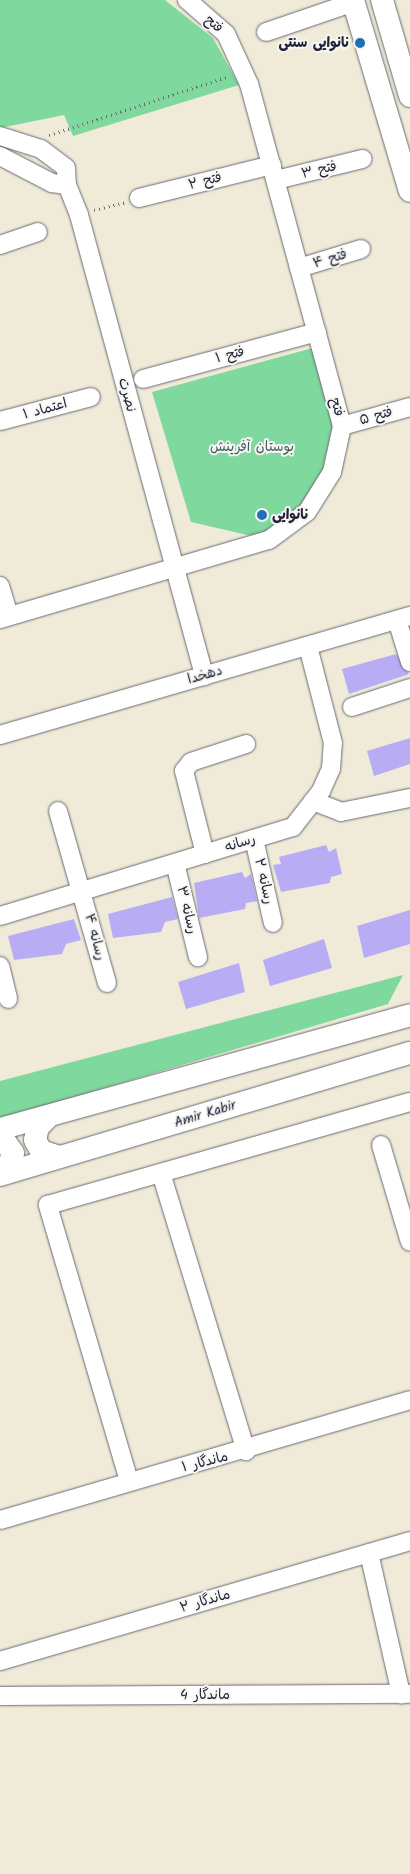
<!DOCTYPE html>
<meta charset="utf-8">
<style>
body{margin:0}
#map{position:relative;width:410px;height:1874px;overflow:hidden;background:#efebd8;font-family:Kalam,"Playpen Sans Arabic",sans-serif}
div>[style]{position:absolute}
.green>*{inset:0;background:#7fd89d}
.building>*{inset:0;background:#b8adf5}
.path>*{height:2.5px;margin-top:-1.25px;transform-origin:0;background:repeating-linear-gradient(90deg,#6a6872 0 1px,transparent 0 5px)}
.roads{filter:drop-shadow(0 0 1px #6a6872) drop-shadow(0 0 1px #6a6872)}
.minor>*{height:18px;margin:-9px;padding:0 9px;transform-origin:9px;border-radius:9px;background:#fff}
.major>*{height:22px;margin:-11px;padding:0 11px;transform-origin:11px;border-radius:11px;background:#fff}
.dots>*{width:14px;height:14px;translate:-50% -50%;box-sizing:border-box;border:2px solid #f6f6f2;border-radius:50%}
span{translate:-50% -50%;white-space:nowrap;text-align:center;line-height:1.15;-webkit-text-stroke:4px #f6f6f2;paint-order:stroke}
.street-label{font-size:14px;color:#22223b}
.poi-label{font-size:14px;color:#22223b;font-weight:700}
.right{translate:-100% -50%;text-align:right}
.left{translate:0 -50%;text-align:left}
.park-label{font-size:14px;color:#3e5958}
</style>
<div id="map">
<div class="green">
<div style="clip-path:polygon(0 0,165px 0,213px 38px,239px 85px,73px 136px,64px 115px,0 128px)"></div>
<div style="clip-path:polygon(320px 346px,342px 426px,332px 472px,269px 540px,191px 522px,152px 392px)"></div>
<div style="clip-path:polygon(403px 975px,388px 1004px,0 1119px,0 1081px)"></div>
</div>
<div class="building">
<div style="clip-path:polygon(396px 654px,409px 674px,349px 694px,342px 669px)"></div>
<div style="clip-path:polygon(410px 738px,410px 764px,374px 776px,367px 751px)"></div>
<div style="clip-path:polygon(326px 845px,329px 852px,336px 848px,342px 874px,331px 877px,330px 883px,281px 892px,273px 865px,281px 864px,279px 857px)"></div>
<div style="clip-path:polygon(242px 872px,245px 878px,251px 874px,257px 901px,246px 903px,245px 909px,199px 918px,194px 883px)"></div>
<div style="clip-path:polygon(172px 897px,178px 919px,165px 922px,161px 932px,113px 938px,108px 914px)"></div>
<div style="clip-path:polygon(410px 910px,410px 944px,364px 958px,357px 926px)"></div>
<div style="clip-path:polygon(74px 919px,81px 940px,66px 944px,62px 954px,14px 960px,8px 936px)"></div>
<div style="clip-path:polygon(324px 939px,332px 968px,270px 986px,263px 960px)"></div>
<div style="clip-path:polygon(239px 963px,245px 992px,186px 1009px,178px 982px)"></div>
</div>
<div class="path">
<div style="left:49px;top:135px;width:189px;rotate:-18.1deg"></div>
<div style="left:94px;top:210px;width:32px;rotate:-14deg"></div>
</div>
<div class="roads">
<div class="minor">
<div style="left:266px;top:32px;width:93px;rotate:-18.8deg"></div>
<div style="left:0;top:136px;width:43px;rotate:17.6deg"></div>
<div style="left:41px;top:149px;width:31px;rotate:37deg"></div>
<div style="left:66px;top:168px;width:17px;rotate:87deg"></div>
<div style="left:67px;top:185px;width:32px;rotate:68deg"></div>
<div style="left:79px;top:215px;width:478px;rotate:74.8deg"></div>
<div style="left:0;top:156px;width:59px;rotate:27.4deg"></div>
<div style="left:52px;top:183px;width:15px;rotate:8deg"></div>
<div style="left:276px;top:180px;width:89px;rotate:-13.7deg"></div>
<div style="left:139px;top:198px;width:137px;rotate:-13.9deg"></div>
<div style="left:0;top:245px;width:40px;rotate:-18.9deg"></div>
<div style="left:299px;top:268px;width:65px;rotate:-17deg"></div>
<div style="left:143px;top:379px;width:180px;rotate:-15.1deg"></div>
<div style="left:0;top:421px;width:94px;rotate:-14.8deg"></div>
<div style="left:342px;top:426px;width:71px;rotate:-15.6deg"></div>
<div style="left:0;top:586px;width:31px;rotate:73deg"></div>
<div style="left:0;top:619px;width:280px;rotate:-16.4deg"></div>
<div style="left:269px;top:540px;width:47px;rotate:-36.4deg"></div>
<div style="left:307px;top:512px;width:47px;rotate:-58deg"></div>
<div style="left:332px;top:472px;width:47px;rotate:-77.7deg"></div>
<div style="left:342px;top:426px;width:354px;rotate:-105.2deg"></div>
<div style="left:249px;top:84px;width:55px;rotate:-114.7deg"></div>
<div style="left:226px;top:34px;width:52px;rotate:-138.9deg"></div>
<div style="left:397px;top:620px;width:44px;rotate:72.8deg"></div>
<div style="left:352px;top:707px;width:61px;rotate:-18.1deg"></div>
<div style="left:0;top:735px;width:427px;rotate:-16.2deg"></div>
<div style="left:313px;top:801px;width:30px;rotate:21deg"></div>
<div style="left:341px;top:812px;width:70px;rotate:-11.5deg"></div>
<div style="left:58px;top:811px;width:179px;rotate:74.1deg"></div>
<div style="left:254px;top:839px;width:86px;rotate:77.3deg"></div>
<div style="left:205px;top:854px;width:86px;rotate:-104.2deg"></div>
<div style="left:184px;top:771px;width:11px;rotate:-52deg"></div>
<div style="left:191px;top:762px;width:58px;rotate:-18.1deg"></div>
<div style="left:175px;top:863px;width:97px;rotate:76.3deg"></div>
<div style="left:0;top:916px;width:306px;rotate:-16.9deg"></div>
<div style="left:293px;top:827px;width:46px;rotate:-52.1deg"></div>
<div style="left:321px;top:791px;width:24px;rotate:-66deg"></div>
<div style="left:331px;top:769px;width:26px;rotate:-86deg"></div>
<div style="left:333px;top:743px;width:100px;rotate:-104.5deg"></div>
<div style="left:0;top:966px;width:34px;rotate:76deg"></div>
<div style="left:381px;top:1145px;width:101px;rotate:73.4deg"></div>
<div style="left:161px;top:1173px;width:291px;rotate:73deg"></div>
<div style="left:129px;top:1481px;width:288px;rotate:-106.4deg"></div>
<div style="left:48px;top:1205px;width:376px;rotate:-15.9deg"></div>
<div style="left:0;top:1520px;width:427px;rotate:-16.3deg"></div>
<div style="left:369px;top:1553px;width:145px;rotate:77.2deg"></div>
<div style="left:0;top:1661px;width:427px;rotate:-16.3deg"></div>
<div style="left:0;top:1696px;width:410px;rotate:-0.3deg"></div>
</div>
<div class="major">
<div style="left:353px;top:0;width:199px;rotate:73.4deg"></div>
<div style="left:382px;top:0;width:100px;rotate:73.7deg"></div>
<div style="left:47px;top:1118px;width:13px;rotate:135deg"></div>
<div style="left:38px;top:1127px;width:13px;rotate:103deg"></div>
<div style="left:35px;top:1140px;width:13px;rotate:61deg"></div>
<div style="left:41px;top:1151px;width:19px;rotate:18deg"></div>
<div style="left:0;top:1129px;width:426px;rotate:-15.5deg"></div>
<div style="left:0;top:1134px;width:23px;rotate:56deg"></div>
<div style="left:13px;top:1153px;width:13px;rotate:108deg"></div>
<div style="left:9px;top:1165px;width:12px;rotate:138deg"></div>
<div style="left:0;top:1175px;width:428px;rotate:-16.6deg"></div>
</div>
</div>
<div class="dots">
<div style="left:360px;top:43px;background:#1f6fb2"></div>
<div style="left:262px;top:515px;background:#1f6fb2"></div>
</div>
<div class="street-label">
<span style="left:214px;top:24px;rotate:41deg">فتح</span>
<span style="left:319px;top:170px;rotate:-13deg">فتح ۳</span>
<span style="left:205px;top:181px;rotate:-14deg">فتح ۲</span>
<span style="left:330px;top:259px;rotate:-17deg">فتح ۴</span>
<span style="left:230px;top:355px;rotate:-15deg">فتح ۱</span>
<span style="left:127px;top:395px;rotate:75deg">نصرت</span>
<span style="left:337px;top:407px;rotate:75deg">فتح</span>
<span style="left:45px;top:409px;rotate:-15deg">اعتماد ۱</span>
<span style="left:376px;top:416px;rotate:-16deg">۵ فتح</span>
<span style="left:205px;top:675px;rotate:-16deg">دهخدا</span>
<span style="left:240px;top:843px;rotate:-17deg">رسانه</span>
<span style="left:264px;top:881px;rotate:77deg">رسانه ۲</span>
<span style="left:187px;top:910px;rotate:76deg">رسانه ۳</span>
<span style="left:95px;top:937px;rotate:75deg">رسانه ۴</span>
<span style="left:205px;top:1114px;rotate:-17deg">Amir Kabir</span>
<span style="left:205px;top:1462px;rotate:-14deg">ماندگار ۱</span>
<span style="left:205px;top:1601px;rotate:-16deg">ماندگار ۲</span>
<span style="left:205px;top:1695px">ماندگار 4</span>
</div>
<div class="poi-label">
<span class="right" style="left:350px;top:43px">نانوایی سنتی</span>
<span class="left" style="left:272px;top:515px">نانوایی</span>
</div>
<div class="park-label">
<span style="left:252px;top:447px">بوستان آفرینش</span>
</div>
</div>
